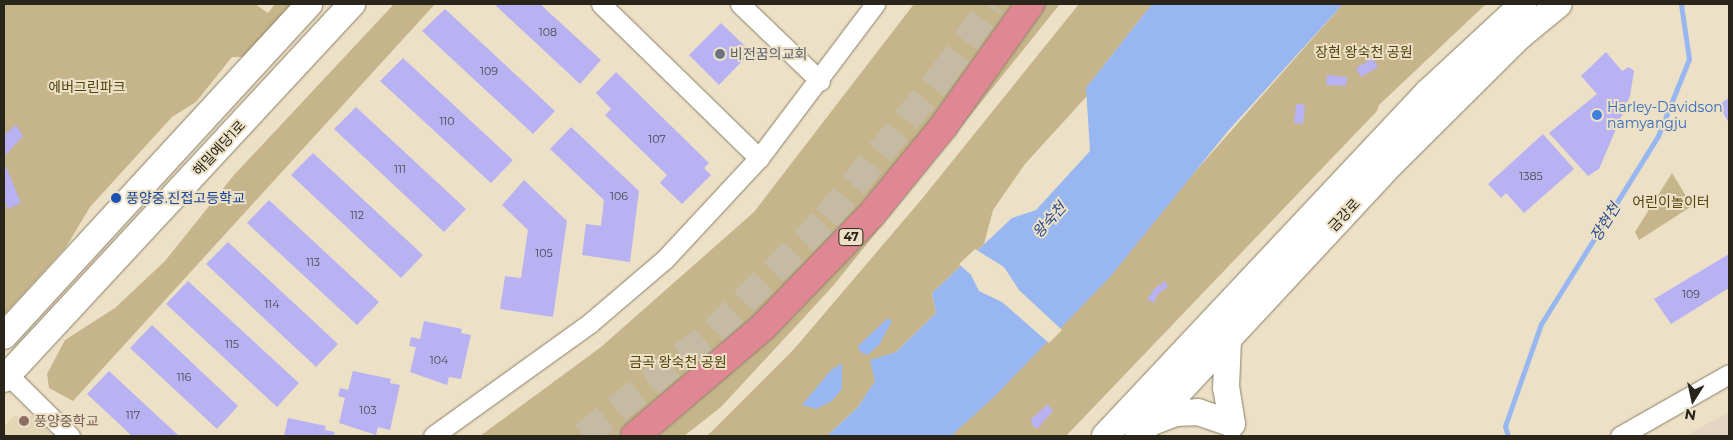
<!DOCTYPE html>
<meta charset="utf-8">
<style>
body{margin:0}
#map{position:relative;width:1733px;height:440px;overflow:hidden;background:#ece1c6;font-family:Montserrat,"Noto Sans KR",sans-serif}
div>[style]{position:absolute}
.commercial>*{inset:0;background:#e4d6c3}
.built>*{inset:0;background:#e3d6b5}
.green>*{inset:0;background:#c6b48a}
.water>*{inset:0;background:#98b7f1}
.pier>*{inset:0;background:#ece1c6}
.stream>*{height:5px;margin:-2.5px;padding:0 2.5px;transform-origin:2.5px;border-radius:2.5px;background:#98b7f1}
.building>*{inset:0;background:#b8b2f2}
.highway-tunnel>*{height:28px;margin-top:-14px;transform-origin:0;background:repeating-linear-gradient(90deg,#c5bba4 0 28px,transparent 0 42px)}
.roads{filter:drop-shadow(0 0 1px #897f67) drop-shadow(0 0 1px #897f67)}
.street>*{height:19px;margin:-9.5px;padding:0 9.5px;transform-origin:9.5px;border-radius:9.5px;background:#fff}
.secondary>*{height:26px;margin:-13px;padding:0 13px;transform-origin:13px;border-radius:13px;background:#fff}
.highway>*{height:28px;margin:-14px;padding:0 14px;transform-origin:14px;border-radius:14px;background:#df8792}
.dots>*{width:14px;height:14px;translate:-50% -50%;box-sizing:border-box;border:2px solid #ece1c6;border-radius:50%}
span{translate:-50% -50%;white-space:nowrap;text-align:center;line-height:1.15;-webkit-text-stroke:4px #ece1c6;paint-order:stroke}
.number-label{font-size:11px;color:#4d4851}
.number-label span{-webkit-text-stroke-width:0}
.shield-label span{padding:1px 4px;background:#ece1c6;border:1px solid;border-radius:4px;-webkit-text-stroke-width:0}
.shield-label{font-size:12px;color:#29251b;font-weight:700}
.park-label{font-size:14px;color:#55430e}
.worship-label{font-size:14px;color:#5b616d}
.left{translate:0 -50%;text-align:left}
.shop-label{font-size:14px;color:#366cbe}
.street-label{font-size:14px;color:#29251b}
.transit-label{font-size:14px;color:#164399}
.education-label{font-size:14px;color:#785e54}
.water-label{font-size:15px;color:#294a8f;font-style:italic}
.frame{position:absolute;inset:0;border:5px solid #29251b;pointer-events:none}
.north{position:absolute;left:1668px;top:375px;width:50px;height:50px;-webkit-text-stroke:4px #ece1c6;paint-order:stroke;rotate:190deg;font-size:14px;font-weight:700;line-height:20px;text-align:center;color:#29251b}
.north::after{content:'';display:block;margin:auto;width:18px;height:22px;background:#29251b;clip-path:polygon(50% 0,100% 100%,50% 72%,0 100%)}
</style>
<div id="map">
<div class="commercial">
<div style="clip-path:polygon(1729px 412px,1729px 436px,1685px 436px)"></div>
</div>
<div class="built">
<div style="clip-path:polygon(14px 416px,33px 416px,53px 436px,4px 436px,4px 426px)"></div>
</div>
<div class="green">
<div style="clip-path:polygon(4px 4px,255px 4px,268px 13px,275px 4px,292px 4px,247px 57px,232px 57px,196px 102px,172px 117px,90px 207px,66px 247px,4px 315px)"></div>
<div style="clip-path:polygon(394px 4px,435px 4px,73px 401px,49px 388px,47px 374px,65px 340px,115px 308px,165px 261px,234px 175px)"></div>
<div style="clip-path:polygon(914px 4px,1060px 4px,833px 286px,721px 407px,684px 436px,480px 436px,601px 347px,754px 212px)"></div>
<div style="clip-path:polygon(1079px 4px,1152px 4px,1086px 88px,1087px 96px,1025px 164px,993px 210px,984px 244px,932px 293px,936px 313px,896px 352px,871px 360px,875px 381px,858px 407px,827px 436px,707px 436px,795px 348px,921px 200px)"></div>
<div style="clip-path:polygon(1343px 4px,1486px 4px,1379px 105px,1377px 111px,1066px 436px,951px 436px,1030px 359px)"></div>
<div style="clip-path:polygon(1672px 173px,1692px 206px,1639px 240px,1635px 232px)"></div>
</div>
<div class="water">
<div style="clip-path:polygon(1152px 4px,1343px 4px,1228px 131px,1110px 277px,995px 396px,951px 436px,827px 436px,858px 407px,875px 381px,870px 360px,896px 352px,936px 313px,932px 293px,1012px 218px,1036px 210px,1090px 151px,1086px 88px)"></div>
<div style="clip-path:polygon(888px 318px,892px 321px,879px 345px,868px 355px,860px 352px,858px 346px)"></div>
<div style="clip-path:polygon(842px 363px,842px 389px,832px 401px,816px 409px,802px 405px,831px 370px)"></div>
</div>
<div class="pier">
<div style="clip-path:polygon(975px 249px,1004px 267px,1019px 290px,1062px 330px,1049px 343px,1002px 302px,979px 291px,971px 275px,959px 264px)"></div>
</div>
<div class="stream">
<div style="left:1508px;top:436px;width:10px;rotate:-107deg"></div>
<div style="left:1505px;top:426px;width:108px;rotate:-70.6deg"></div>
<div style="left:1541px;top:324px;width:221px;rotate:-58.1deg"></div>
<div style="left:1658px;top:136px;width:83px;rotate:-68.1deg"></div>
<div style="left:1689px;top:59px;width:56px;rotate:-98.3deg"></div>
</div>
<div class="building">
<div style="clip-path:polygon(494px 4px,540px 4px,601px 60px,580px 84px)"></div>
<div style="clip-path:polygon(445px 9px,555px 111px,533px 134px,422px 31px)"></div>
<div style="clip-path:polygon(721px 23px,751px 52px,719px 85px,689px 55px)"></div>
<div style="clip-path:polygon(1606px 52px,1622px 71px,1629px 67px,1634px 71px,1630px 96px,1599px 169px,1588px 176px,1549px 133px,1597px 94px,1581px 76px)"></div>
<div style="clip-path:polygon(403px 58px,513px 160px,491px 183px,380px 81px)"></div>
<div style="clip-path:polygon(1373px 58px,1378px 67px,1361px 77px,1356px 68px)"></div>
<div style="clip-path:polygon(616px 72px,709px 163px,704px 168px,711px 175px,682px 204px,660px 183px,667px 175px,605px 115px,611px 109px,596px 93px)"></div>
<div style="clip-path:polygon(1327px 75px,1347px 77px,1346px 86px,1326px 85px)"></div>
<div style="clip-path:polygon(1729px 98px,1729px 123px,1718px 105px)"></div>
<div style="clip-path:polygon(1296px 104px,1305px 105px,1303px 124px,1294px 123px)"></div>
<div style="clip-path:polygon(356px 107px,466px 209px,444px 232px,334px 129px)"></div>
<div style="clip-path:polygon(16px 125px,23px 136px,4px 157px,4px 135px)"></div>
<div style="clip-path:polygon(571px 127px,639px 191px,630px 262px,582px 255px,586px 224px,601px 226px,604px 200px,550px 149px)"></div>
<div style="clip-path:polygon(1543px 134px,1574px 169px,1524px 213px,1506px 193px,1501px 198px,1488px 184px)"></div>
<div style="clip-path:polygon(313px 153px,423px 255px,401px 278px,291px 175px)"></div>
<div style="clip-path:polygon(4px 162px,21px 203px,8px 209px,4px 200px)"></div>
<div style="clip-path:polygon(524px 180px,567px 221px,553px 317px,500px 309px,505px 276px,521px 278px,528px 230px,502px 205px)"></div>
<div style="clip-path:polygon(269px 200px,379px 302px,357px 325px,247px 223px)"></div>
<div style="clip-path:polygon(228px 242px,338px 344px,316px 367px,206px 264px)"></div>
<div style="clip-path:polygon(1729px 254px,1729px 288px,1671px 324px,1654px 299px)"></div>
<div style="clip-path:polygon(188px 281px,299px 383px,277px 407px,166px 304px)"></div>
<div style="clip-path:polygon(1165px 281px,1168px 287px,1158px 294px,1154px 303px,1147px 300px,1154px 289px)"></div>
<div style="clip-path:polygon(424px 321px,462px 329px,461px 333px,471px 335px,461px 379px,449px 377px,447px 385px,410px 372px,416px 347px,409px 346px,411px 337px,420px 339px)"></div>
<div style="clip-path:polygon(152px 325px,238px 406px,217px 429px,130px 348px)"></div>
<div style="clip-path:polygon(109px 371px,179px 436px,132px 436px,87px 394px)"></div>
<div style="clip-path:polygon(353px 371px,391px 379px,390px 383px,400px 385px,390px 430px,378px 427px,376px 435px,339px 423px,345px 398px,338px 396px,340px 388px,348px 390px)"></div>
<div style="clip-path:polygon(1048px 404px,1053px 411px,1037px 429px,1032px 425px,1031px 419px)"></div>
<div style="clip-path:polygon(288px 418px,326px 426px,325px 430px,335px 432px,334px 436px,284px 436px)"></div>
</div>
<div class="highway-tunnel">
<div style="left:584px;top:436px;width:167px;rotate:-38.9deg"></div>
<div style="left:714px;top:331px;width:160px;rotate:-45deg"></div>
<div style="left:827px;top:218px;width:183px;rotate:-51deg"></div>
<div style="left:942px;top:76px;width:88px;rotate:-55.2deg"></div>
</div>
<div class="roads">
<div class="street">
<div style="left:601px;top:4px;width:221px;rotate:44.3deg"></div>
<div style="left:740px;top:4px;width:111px;rotate:43.9deg"></div>
<div style="left:4px;top:371px;width:93px;rotate:44.6deg"></div>
<div style="left:433px;top:436px;width:193px;rotate:-35.7deg"></div>
<div style="left:590px;top:323px;width:99px;rotate:-40.5deg"></div>
<div style="left:665px;top:259px;width:138px;rotate:-47.1deg"></div>
<div style="left:759px;top:158px;width:193px;rotate:-53deg"></div>
<div style="left:1620px;top:436px;width:125px;rotate:-29.6deg"></div>
</div>
<div class="secondary">
<div style="left:4px;top:336px;width:451px;rotate:-47.4deg"></div>
<div style="left:4px;top:379px;width:512px;rotate:-47.14deg"></div>
<div style="left:1152px;top:422px;width:25px;rotate:-21deg"></div>
<div style="left:1175px;top:413px;width:23px;rotate:-2deg"></div>
<div style="left:1198px;top:412px;width:36px;rotate:19deg"></div>
<div style="left:1232px;top:424px;width:36px;rotate:-99deg"></div>
<div style="left:1226px;top:388px;width:48px;rotate:-87.6deg"></div>
<div style="left:1105px;top:436px;width:470px;rotate:-46.8deg"></div>
<div style="left:1427px;top:93px;width:131px;rotate:-42.8deg"></div>
<div style="left:1138px;top:436px;width:374px;rotate:-47.1deg"></div>
<div style="left:1393px;top:162px;width:179px;rotate:-44.8deg"></div>
<div style="left:1520px;top:36px;width:50px;rotate:-39.4deg"></div>
</div>
<div class="highway">
<div style="left:635px;top:436px;width:167px;rotate:-40.4deg"></div>
<div style="left:762px;top:328px;width:158px;rotate:-46deg"></div>
<div style="left:872px;top:214px;width:112px;rotate:-50.8deg"></div>
<div style="left:943px;top:127px;width:151px;rotate:-54.7deg"></div>
</div>
</div>
<div class="dots">
<div style="left:720px;top:54px;background:#6b7280"></div>
<div style="left:1597px;top:115px;background:#3f7fe0"></div>
<div style="left:116px;top:198px;background:#1a4fb4"></div>
<div style="left:24px;top:421px;background:#8d6e63"></div>
</div>
<div class="number-label">
<span style="left:548px;top:32px">108</span>
<span style="left:489px;top:71px">109</span>
<span style="left:447px;top:121px">110</span>
<span style="left:657px;top:139px">107</span>
<span style="left:400px;top:169px">111</span>
<span style="left:1531px;top:176px">1385</span>
<span style="left:619px;top:196px">106</span>
<span style="left:357px;top:215px">112</span>
<span style="left:544px;top:253px">105</span>
<span style="left:313px;top:262px">113</span>
<span style="left:1691px;top:294px">109</span>
<span style="left:272px;top:304px">114</span>
<span style="left:232px;top:344px">115</span>
<span style="left:439px;top:360px">104</span>
<span style="left:184px;top:377px">116</span>
<span style="left:368px;top:410px">103</span>
<span style="left:133px;top:415px">117</span>
</div>
<div class="shield-label">
<span style="left:851px;top:237px">47</span>
</div>
<div class="park-label">
<span style="left:1364px;top:52px">장현 왕숙천 공원</span>
<span style="left:87px;top:87px">에버그린파크</span>
<span style="left:1671px;top:202px">어린이놀이터</span>
<span style="left:678px;top:362px">금곡 왕숙천 공원</span>
</div>
<div class="worship-label">
<span class="left" style="left:730px;top:54px">비전꿈의교회</span>
</div>
<div class="shop-label">
<span class="left" style="left:1607px;top:115px">Harley-Davidson<br>namyangju</span>
</div>
<div class="street-label">
<span style="left:219px;top:148px;rotate:-47deg">해밀예당1로</span>
<span style="left:1344px;top:215px;rotate:-47deg">금강로</span>
</div>
<div class="transit-label">
<span class="left" style="left:126px;top:198px">풍양중.진접고등학교</span>
</div>
<div class="education-label">
<span class="left" style="left:34px;top:421px">풍양중학교</span>
</div>
<div class="water-label">
<span style="left:1049px;top:220px;rotate:-48deg">왕숙천</span>
<span style="left:1605px;top:222px;rotate:-58deg">장현천</span>
</div>
<div class="frame"></div>
<div class="north">N</div>
</div>
